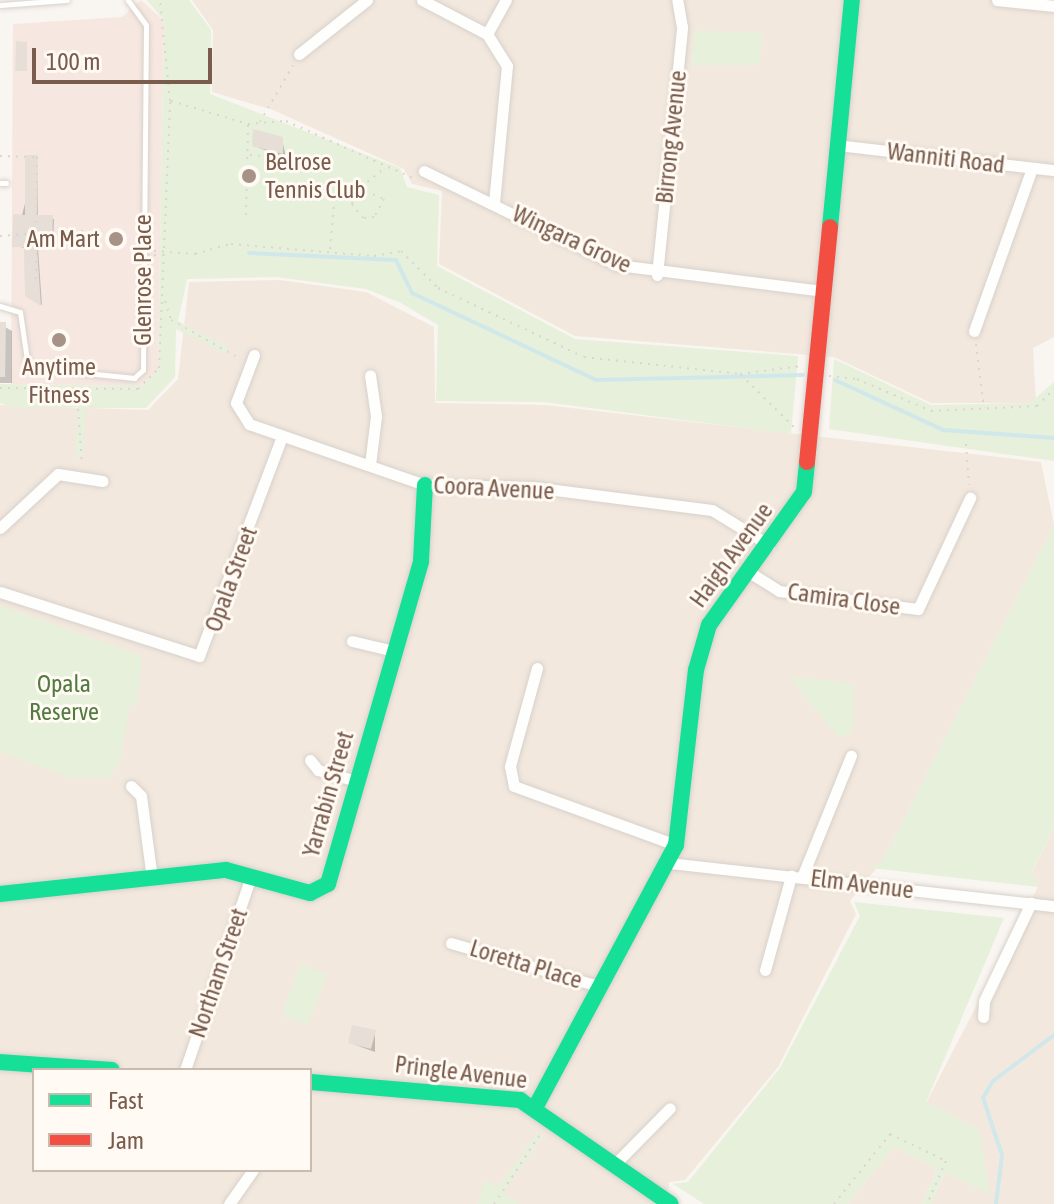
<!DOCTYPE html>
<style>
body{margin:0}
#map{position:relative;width:1054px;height:1204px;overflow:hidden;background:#f9f5f0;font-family:"Asap Condensed",sans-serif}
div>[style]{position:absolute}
.residential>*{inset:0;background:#f2e8de}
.commercial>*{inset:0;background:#f6e8e1}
.green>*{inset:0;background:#e7f0db}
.shadow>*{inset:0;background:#0003}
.stream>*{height:4px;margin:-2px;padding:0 2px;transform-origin:2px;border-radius:2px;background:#d0e8ea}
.building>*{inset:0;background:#e6ded7}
.path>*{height:2px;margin-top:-1px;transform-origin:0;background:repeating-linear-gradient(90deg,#dcd5d0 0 2px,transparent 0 8px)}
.roads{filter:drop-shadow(0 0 2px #d7d1cb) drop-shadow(0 0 2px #d7d1cb)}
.lane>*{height:5px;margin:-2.5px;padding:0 2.5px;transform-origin:2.5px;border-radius:2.5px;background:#fefefd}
.street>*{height:11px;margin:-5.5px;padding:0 5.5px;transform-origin:5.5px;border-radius:5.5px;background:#fefefd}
.fast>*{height:16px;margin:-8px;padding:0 8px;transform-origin:8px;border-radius:8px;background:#16e098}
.jam>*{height:16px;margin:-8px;padding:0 8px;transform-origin:8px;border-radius:8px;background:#f24e42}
.dots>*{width:22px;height:22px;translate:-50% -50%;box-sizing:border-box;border:4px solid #fffaf3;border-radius:50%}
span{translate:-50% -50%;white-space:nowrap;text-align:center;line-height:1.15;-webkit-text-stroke:6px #fffaf3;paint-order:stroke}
.street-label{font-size:24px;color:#7a5c4d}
.poi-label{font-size:24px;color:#7a5c4d}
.left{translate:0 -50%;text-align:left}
.right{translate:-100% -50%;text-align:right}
.park-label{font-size:24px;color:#537a41}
.legend{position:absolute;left:32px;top:1068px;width:280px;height:104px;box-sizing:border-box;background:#fffaf3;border:2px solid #cabbb1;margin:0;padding:10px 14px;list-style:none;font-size:24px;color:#7a5c4d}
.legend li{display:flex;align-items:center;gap:16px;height:40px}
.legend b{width:40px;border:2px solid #cabbb1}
.scale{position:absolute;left:32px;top:48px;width:180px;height:36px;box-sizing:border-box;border:4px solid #7a5c4d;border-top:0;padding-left:10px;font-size:24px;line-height:28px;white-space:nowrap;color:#7a5c4d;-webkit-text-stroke:6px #fffaf3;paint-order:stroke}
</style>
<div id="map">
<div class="residential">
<div style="clip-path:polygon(192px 0,1054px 0,1054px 337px,1033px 348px,1036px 403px,931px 403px,834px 357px,575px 336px,439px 264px,442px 191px,412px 184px,404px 169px,273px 110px,212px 92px,213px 30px)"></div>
<div style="clip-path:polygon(evenodd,280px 280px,366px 292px,434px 327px,435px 403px,545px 405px,1041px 462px,1054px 525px,883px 860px,850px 901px,856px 914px,778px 1067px,685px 1180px,669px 1182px,668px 1204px,0 1204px,0 405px,148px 410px,178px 379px,189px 282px,280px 280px,34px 1070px,310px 1070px,310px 1170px,34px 1170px,34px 1070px)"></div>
<div style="clip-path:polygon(1054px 828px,1054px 1204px,931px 1204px,945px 1173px,989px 1193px,926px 1103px,1038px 887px,1031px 874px)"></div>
<div style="clip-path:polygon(894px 1147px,937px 1169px,922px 1204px,848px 1204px)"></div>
</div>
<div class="commercial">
<div style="clip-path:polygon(141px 0,164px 21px,158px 370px,141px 386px,11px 384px,13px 24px,122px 17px)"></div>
</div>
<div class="green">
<div style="clip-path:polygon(147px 0,189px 0,211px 30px,210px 94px,400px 168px,407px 187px,439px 195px,437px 266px,575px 339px,798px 356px,791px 434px,544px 402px,436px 401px,438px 325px,399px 302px,366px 289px,276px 277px,187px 279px,178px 321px,228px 347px,227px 354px,176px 329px,175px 377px,146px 408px,85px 408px,83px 457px,75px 458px,78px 407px,14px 408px,0 403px,0 384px,141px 386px,158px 370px,164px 21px)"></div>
<div style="clip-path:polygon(694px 31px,762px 32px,760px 65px,691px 65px)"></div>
<div style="clip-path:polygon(834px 359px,931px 405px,1030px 403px,1054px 382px,1054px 461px,829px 429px)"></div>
<div style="clip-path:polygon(1054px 525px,1054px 828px,1031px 873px,1039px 887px,871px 868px,883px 860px)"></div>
<div style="clip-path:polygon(0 605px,142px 656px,137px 706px,130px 705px,120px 763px,109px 777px,71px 778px,0 752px)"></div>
<div style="clip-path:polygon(789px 677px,854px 683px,853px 733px,838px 737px)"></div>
<div style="clip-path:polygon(854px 902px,1004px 918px,926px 1102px,979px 1129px,990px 1194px,945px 1173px,931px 1204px,922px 1204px,937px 1169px,894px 1147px,848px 1204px,704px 1204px,673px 1184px,688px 1182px,780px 1068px,860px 916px)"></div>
<div style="clip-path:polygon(300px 964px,327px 974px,308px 1025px,282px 1016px)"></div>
<div style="clip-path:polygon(537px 1133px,543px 1137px,503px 1192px,519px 1204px,478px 1204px,484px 1179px,497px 1188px)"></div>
</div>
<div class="shadow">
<div style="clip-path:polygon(282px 139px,286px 158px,254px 146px)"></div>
<div style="clip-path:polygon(37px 157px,38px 217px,54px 219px,53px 248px,38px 248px,42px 305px,29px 298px,26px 248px,14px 246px)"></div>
<div style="clip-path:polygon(0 324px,12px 331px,12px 383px,0 383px)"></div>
<div style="clip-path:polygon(375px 1032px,375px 1052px,350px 1043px)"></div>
</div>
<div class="stream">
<div style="left:249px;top:253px;width:147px;rotate:2.7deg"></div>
<div style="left:396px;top:260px;width:37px;rotate:64deg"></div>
<div style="left:412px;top:293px;width:204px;rotate:25.3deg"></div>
<div style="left:596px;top:380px;width:207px;rotate:-1.4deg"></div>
<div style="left:835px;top:380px;width:119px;rotate:24.8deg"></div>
<div style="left:943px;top:430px;width:111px;rotate:4.1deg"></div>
<div style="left:996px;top:1204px;width:49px;rotate:-83deg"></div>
<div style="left:1002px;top:1155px;width:60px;rotate:-108.4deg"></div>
<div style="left:983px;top:1098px;width:20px;rotate:-60deg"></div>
<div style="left:993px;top:1081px;width:76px;rotate:-37deg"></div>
</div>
<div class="building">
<div style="clip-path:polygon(16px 41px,27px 42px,27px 71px,15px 71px)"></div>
<div style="clip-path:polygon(253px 129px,283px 137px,283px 154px,252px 146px)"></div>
<div style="clip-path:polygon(25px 155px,38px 155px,37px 215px,53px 215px,52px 248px,37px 247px,41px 306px,25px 296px,24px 247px,12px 247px,13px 214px,25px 215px)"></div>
<div style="clip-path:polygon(0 322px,6px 322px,5px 377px,0 377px)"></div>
<div style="clip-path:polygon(352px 1025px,376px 1030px,371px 1049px,348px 1043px)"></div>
</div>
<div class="path">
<div style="left:171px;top:101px;width:80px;rotate:16.6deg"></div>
<div style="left:248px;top:124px;width:38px;rotate:-5deg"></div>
<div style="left:286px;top:121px;width:139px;rotate:24.2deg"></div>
<div style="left:260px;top:122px;width:66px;rotate:-59.9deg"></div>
<div style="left:250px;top:155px;width:28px;rotate:4deg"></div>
<div style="left:278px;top:157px;width:15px;rotate:62deg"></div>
<div style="left:0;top:156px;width:37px;rotate:2deg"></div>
<div style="left:37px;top:157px;width:127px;rotate:90.5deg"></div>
<div style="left:366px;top:191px;width:20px;rotate:24deg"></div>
<div style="left:384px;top:199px;width:21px;rotate:119deg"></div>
<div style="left:374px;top:217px;width:11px;rotate:175deg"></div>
<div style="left:363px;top:218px;width:18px;rotate:-128deg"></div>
<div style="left:352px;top:204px;width:12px;rotate:-76deg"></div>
<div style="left:355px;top:192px;width:38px;rotate:-39deg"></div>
<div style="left:246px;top:215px;width:91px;rotate:-88.7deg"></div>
<div style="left:65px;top:231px;width:23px"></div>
<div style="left:65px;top:235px;width:23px"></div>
<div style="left:0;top:236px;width:52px;rotate:-4.4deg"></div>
<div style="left:330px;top:249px;width:45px;rotate:-84.9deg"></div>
<div style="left:154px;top:251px;width:41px;rotate:4.2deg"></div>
<div style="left:195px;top:254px;width:37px;rotate:-16deg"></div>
<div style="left:231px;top:244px;width:144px;rotate:4.8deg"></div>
<div style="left:374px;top:256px;width:27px;rotate:-10deg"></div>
<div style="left:401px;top:251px;width:52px;rotate:45deg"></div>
<div style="left:438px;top:288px;width:161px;rotate:25.3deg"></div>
<div style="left:584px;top:357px;width:157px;rotate:6.2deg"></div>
<div style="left:740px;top:374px;width:62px;rotate:-7.5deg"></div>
<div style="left:154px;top:255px;width:12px"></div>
<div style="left:165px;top:301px;width:20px;rotate:72deg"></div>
<div style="left:171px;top:320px;width:78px;rotate:29.2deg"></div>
<div style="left:976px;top:344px;width:64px;rotate:82.9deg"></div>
<div style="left:741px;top:375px;width:77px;rotate:44.5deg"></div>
<div style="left:829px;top:376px;width:28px;rotate:6deg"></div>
<div style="left:857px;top:379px;width:81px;rotate:23.4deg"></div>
<div style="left:931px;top:411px;width:106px;rotate:-2.7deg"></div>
<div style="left:1037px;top:406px;width:24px;rotate:-45deg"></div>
<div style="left:0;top:388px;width:138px;rotate:0.4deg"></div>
<div style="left:138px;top:389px;width:30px;rotate:-45deg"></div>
<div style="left:159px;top:368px;width:267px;rotate:-87.6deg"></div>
<div style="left:170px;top:101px;width:101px;rotate:-95.7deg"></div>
<div style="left:77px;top:393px;width:72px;rotate:86deg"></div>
<div style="left:966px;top:444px;width:41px;rotate:85.8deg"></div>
<div style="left:494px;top:1204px;width:85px;rotate:-56.5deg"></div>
<div style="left:834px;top:1204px;width:90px;rotate:-51.3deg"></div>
<div style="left:890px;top:1134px;width:62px;rotate:25.7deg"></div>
<div style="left:946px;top:1161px;width:47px;rotate:113.8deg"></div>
</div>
<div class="roads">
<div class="lane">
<div style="left:0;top:5px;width:67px;rotate:-4.3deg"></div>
<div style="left:0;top:183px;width:6px"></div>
<div style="left:0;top:306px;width:21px;rotate:17deg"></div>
<div style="left:20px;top:312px;width:56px;rotate:81.7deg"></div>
<div style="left:28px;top:367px;width:107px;rotate:5.9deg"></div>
<div style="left:134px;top:378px;width:12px;rotate:-42deg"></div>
<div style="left:143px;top:370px;width:345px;rotate:-89.5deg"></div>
<div style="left:146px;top:25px;width:31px;rotate:-126deg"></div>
</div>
<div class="street">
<div style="left:422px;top:0;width:73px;rotate:27.6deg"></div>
<div style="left:997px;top:0;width:57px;rotate:6deg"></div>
<div style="left:299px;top:54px;width:87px;rotate:-38.5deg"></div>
<div style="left:837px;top:145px;width:218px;rotate:6.6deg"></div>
<div style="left:424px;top:171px;width:215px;rotate:26deg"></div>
<div style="left:617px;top:265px;width:209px;rotate:7.2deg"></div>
<div style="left:494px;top:203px;width:138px;rotate:-84.6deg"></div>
<div style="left:507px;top:66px;width:38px;rotate:-122deg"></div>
<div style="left:487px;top:34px;width:39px;rotate:-61deg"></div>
<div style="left:657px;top:275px;width:249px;rotate:-84.2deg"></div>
<div style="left:682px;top:27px;width:27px;rotate:-100deg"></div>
<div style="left:974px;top:331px;width:173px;rotate:-70.4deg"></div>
<div style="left:254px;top:355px;width:51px;rotate:110.6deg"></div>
<div style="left:236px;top:403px;width:25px;rotate:58deg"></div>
<div style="left:249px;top:424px;width:186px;rotate:19.1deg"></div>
<div style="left:425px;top:485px;width:107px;rotate:1.1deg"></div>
<div style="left:532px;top:487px;width:181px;rotate:7.3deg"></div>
<div style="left:712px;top:510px;width:67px;rotate:31.6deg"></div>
<div style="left:370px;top:465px;width:49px;rotate:-83deg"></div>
<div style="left:376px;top:416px;width:41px;rotate:-98.3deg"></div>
<div style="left:0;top:528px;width:79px;rotate:-43deg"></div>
<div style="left:58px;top:474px;width:45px;rotate:9deg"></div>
<div style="left:749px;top:572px;width:36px;rotate:32deg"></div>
<div style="left:779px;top:591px;width:140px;rotate:7.4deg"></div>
<div style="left:918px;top:609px;width:123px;rotate:-64.9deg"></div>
<div style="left:0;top:592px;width:209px;rotate:17.8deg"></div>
<div style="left:199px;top:656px;width:235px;rotate:-69.3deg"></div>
<div style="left:352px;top:641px;width:43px;rotate:13.4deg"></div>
<div style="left:537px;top:668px;width:102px;rotate:105.4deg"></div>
<div style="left:510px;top:766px;width:20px;rotate:79deg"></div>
<div style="left:514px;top:786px;width:172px;rotate:20deg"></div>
<div style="left:310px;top:760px;width:13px;rotate:51deg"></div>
<div style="left:318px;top:770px;width:40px;rotate:16deg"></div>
<div style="left:131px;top:786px;width:14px;rotate:45deg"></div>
<div style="left:141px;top:796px;width:83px;rotate:82.4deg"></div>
<div style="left:669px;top:863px;width:387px;rotate:6.4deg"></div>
<div style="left:802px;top:877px;width:131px;rotate:-68deg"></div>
<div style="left:451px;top:943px;width:156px;rotate:16.3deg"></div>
<div style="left:765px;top:970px;width:98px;rotate:-74.5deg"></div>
<div style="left:983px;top:1017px;width:16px;rotate:-86deg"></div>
<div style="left:984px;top:1001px;width:109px;rotate:-64.4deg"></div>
<div style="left:185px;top:1070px;width:205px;rotate:-71.2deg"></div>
<div style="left:615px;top:1164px;width:78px;rotate:-45.5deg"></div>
<div style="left:229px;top:1204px;width:42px;rotate:-54.8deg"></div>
</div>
<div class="fast">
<div style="left:830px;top:227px;width:228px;rotate:-84.5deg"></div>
<div style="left:0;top:894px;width:227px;rotate:-6.1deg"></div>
<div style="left:226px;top:870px;width:87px;rotate:15.3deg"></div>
<div style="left:310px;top:893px;width:20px;rotate:-27deg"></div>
<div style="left:328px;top:884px;width:336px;rotate:-73.9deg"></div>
<div style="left:421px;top:561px;width:76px;rotate:-87deg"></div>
<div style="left:0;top:1062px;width:112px;rotate:4.1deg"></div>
<div style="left:310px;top:1082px;width:211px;rotate:4.9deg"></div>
<div style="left:520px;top:1100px;width:183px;rotate:34.6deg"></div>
<div style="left:536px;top:1106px;width:296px;rotate:-61.8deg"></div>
<div style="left:676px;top:845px;width:176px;rotate:-83.5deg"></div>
<div style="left:696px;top:670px;width:47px;rotate:-73.9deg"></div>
<div style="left:709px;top:625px;width:163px;rotate:-54.5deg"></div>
<div style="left:804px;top:492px;width:30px;rotate:-84deg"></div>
</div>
<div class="jam">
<div style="left:807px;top:462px;width:236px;rotate:-84.4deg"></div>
</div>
</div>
<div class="dots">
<div style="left:249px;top:176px;background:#a69286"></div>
<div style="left:116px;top:239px;background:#a69286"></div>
<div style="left:59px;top:340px;background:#a69286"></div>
</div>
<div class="street-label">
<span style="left:671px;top:137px;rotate:-84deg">Birrong Avenue</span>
<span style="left:946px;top:158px;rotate:7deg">Wanniti Road</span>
<span style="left:572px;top:239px;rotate:25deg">Wingara Grove</span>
<span style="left:143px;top:280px;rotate:-90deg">Glenrose Place</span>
<span style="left:494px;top:488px;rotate:3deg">Coora Avenue</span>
<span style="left:731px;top:555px;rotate:-54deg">Haigh Avenue</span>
<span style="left:231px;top:579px;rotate:-70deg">Opala Street</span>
<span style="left:844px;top:599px;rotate:8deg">Camira Close</span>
<span style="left:328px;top:794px;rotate:-74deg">Yarrabin Street</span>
<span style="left:862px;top:884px;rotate:7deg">Elm Avenue</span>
<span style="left:526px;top:964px;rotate:17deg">Loretta Place</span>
<span style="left:218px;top:973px;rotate:-71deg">Northam Street</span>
<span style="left:461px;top:1072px;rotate:7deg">Pringle Avenue</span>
</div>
<div class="poi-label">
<span class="left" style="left:265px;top:176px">Belrose<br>Tennis Club</span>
<span class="right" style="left:100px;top:239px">Am Mart</span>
<span style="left:59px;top:381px">Anytime<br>Fitness</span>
</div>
<div class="park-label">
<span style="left:64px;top:698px">Opala<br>Reserve</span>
</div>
<ul class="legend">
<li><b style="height:10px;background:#16e098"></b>Fast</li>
<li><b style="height:10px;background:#f24e42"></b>Jam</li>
</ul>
<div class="scale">100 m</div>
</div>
